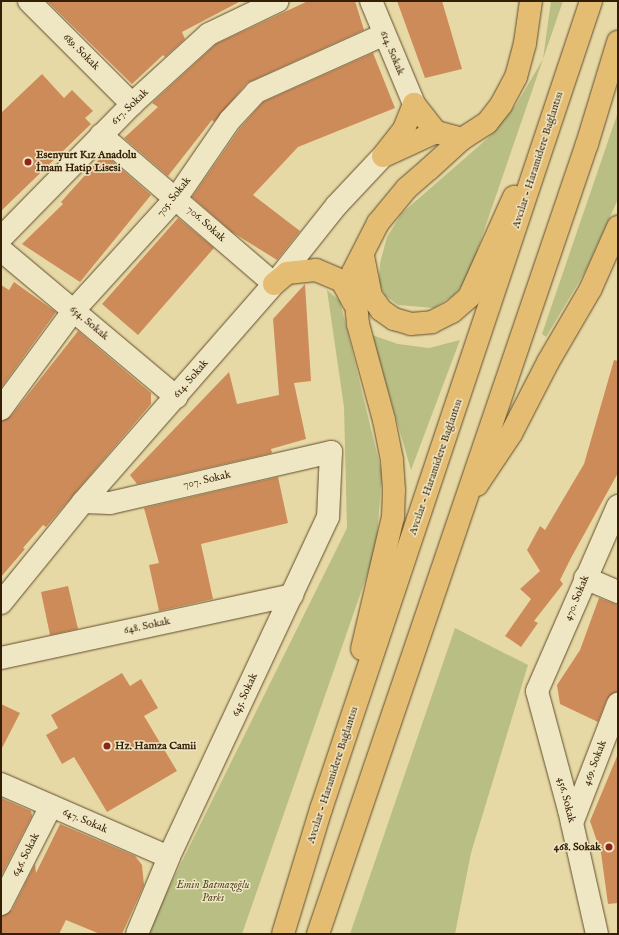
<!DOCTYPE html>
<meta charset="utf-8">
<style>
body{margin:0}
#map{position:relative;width:619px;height:935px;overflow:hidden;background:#e7d9a5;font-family:"IM FELL English",serif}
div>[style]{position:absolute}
.green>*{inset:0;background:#b8be84}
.building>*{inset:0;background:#ce8b5a}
.roads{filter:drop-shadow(0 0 1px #614d2d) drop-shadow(0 0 1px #614d2d)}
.street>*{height:22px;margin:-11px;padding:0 11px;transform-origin:11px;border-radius:11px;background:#efe6c4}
.primary>*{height:22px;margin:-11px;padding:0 11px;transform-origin:11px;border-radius:11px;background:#e4bc72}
.highway>*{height:22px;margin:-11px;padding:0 11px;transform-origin:11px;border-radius:11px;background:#e4bc72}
.dots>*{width:11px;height:11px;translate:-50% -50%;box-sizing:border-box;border:2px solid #efe6c4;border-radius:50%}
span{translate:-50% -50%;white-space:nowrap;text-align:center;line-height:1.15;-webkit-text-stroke:3px #efe6c4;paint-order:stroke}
.street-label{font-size:11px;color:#341e05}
.poi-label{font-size:11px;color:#341e05;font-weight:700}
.left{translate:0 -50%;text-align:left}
.right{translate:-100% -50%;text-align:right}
.park-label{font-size:11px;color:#5c4e2b;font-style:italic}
.frame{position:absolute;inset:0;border:2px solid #341e05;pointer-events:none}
</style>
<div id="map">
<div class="green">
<div style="clip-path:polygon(551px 1px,563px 1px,467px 280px,454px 295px,434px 308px,398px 305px,386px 296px,379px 284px,380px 263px,387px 237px,402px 213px,488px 138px,516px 105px,543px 59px)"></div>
<div style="clip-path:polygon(618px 112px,618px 199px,586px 270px,546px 337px,542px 334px)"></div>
<div style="clip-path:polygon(327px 290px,340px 301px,382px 474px,376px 549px,242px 934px,146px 934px,347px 528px,344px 407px)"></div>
<div style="clip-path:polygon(372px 335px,398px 344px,429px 348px,460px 340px,411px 470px)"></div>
<div style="clip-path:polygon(455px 628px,528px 665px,471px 853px,455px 934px,350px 934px)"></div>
</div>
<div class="building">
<div style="clip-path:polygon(47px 1px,241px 1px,182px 32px,185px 39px,165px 57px,163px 55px,132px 84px)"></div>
<div style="clip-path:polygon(308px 1px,355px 1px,364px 30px,247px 83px,214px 122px,212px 120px,168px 176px,124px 138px,158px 107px,152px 103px,216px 44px)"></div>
<div style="clip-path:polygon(397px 1px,442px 1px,462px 69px,425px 78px)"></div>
<div style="clip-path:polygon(373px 53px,395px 108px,298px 147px,253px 195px,300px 231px,277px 260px,232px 232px,192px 197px,240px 128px,263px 102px)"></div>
<div style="clip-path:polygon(42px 74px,64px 98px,72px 90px,93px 111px,85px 118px,91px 124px,1px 211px,1px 113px)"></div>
<div style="clip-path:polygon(104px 154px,151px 195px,80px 282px,22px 244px,63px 204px,61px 202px)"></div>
<div style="clip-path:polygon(178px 218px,214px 248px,138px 335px,102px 304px)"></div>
<div style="clip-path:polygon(14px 282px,56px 312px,1px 388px,1px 285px,9px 290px)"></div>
<div style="clip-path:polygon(305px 284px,311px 381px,294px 383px,306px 439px,271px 449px,272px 453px,137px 484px,130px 475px,229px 372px,237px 404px,279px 395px,273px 319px)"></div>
<div style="clip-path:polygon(78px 331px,151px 393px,151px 404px,46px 527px,43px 525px,23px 548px,25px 549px,1px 577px,1px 421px,11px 416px)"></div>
<div style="clip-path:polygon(614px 360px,618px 361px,618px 473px,571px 558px,560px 580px,563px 584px,534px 621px,538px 623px,521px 647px,505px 636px,531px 599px,520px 589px,540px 571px,527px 550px,540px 526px,545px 530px,584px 464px)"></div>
<div style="clip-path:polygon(278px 477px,288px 523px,201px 544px,213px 599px,159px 611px,149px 565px,159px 563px,144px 508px)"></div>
<div style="clip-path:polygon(68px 586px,78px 629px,50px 635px,41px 592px)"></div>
<div style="clip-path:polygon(599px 598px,618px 605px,618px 692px,607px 699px,598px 722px,560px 704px,557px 685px,580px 650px)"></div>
<div style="clip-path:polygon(122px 673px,130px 686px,141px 679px,158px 708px,144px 716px,177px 771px,107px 812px,74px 757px,62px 764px,46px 735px,58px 728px,51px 715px)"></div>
<div style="clip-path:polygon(1px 704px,20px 713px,1px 750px)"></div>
<div style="clip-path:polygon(618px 754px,618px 903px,608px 904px,601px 853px,590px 821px)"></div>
<div style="clip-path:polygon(1px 798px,31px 811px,32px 816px,1px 876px)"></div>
<div style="clip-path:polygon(60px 824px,135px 856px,142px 865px,144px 885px,122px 934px,100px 934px,66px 920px,59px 934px,1px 934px,1px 916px,12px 910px,35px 864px,36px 873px)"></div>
</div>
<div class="roads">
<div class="street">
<div style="left:29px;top:1px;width:146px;rotate:45deg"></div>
<div style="left:371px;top:1px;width:112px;rotate:67.3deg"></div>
<div style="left:101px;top:135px;width:228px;rotate:40.7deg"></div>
<div style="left:1px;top:238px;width:187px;rotate:-45.6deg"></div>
<div style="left:132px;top:104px;width:104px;rotate:-42.3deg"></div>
<div style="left:209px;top:34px;width:76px;rotate:-25.6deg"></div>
<div style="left:1px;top:250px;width:229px;rotate:40deg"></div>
<div style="left:1px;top:409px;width:123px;rotate:-53.6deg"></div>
<div style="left:74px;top:310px;width:153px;rotate:-47.7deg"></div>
<div style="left:177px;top:197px;width:93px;rotate:-55.5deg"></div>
<div style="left:230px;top:120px;width:38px;rotate:-47deg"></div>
<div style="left:256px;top:92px;width:139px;rotate:-24.2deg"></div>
<div style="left:83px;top:502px;width:27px;rotate:2deg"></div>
<div style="left:110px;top:503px;width:227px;rotate:-13deg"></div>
<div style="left:331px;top:452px;width:65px;rotate:92.6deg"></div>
<div style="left:328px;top:517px;width:375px;rotate:115.1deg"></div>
<div style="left:169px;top:857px;width:83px;rotate:112.6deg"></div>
<div style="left:585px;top:578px;width:36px;rotate:23deg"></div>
<div style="left:1px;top:603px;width:130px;rotate:-50.9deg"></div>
<div style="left:83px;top:502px;width:290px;rotate:-48.8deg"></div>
<div style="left:274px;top:284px;width:100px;rotate:-51.5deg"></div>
<div style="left:336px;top:206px;width:69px;rotate:-46.8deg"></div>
<div style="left:1px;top:658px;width:298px;rotate:-12.2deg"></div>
<div style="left:1px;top:784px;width:183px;rotate:23.5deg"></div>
<div style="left:572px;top:823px;width:128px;rotate:-68.9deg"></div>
<div style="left:1px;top:904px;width:110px;rotate:-63deg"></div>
<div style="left:597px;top:934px;width:127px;rotate:-102.7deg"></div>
<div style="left:569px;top:810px;width:123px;rotate:-105.1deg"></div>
<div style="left:537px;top:691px;width:202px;rotate:-66.4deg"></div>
</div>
<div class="primary">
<div style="left:386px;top:155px;width:55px;rotate:-24.7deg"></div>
<div style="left:383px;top:156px;width:34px;rotate:-52deg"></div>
<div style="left:404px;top:129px;width:27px;rotate:-68deg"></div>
<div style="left:414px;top:104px;width:36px;rotate:52deg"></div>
<div style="left:436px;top:132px;width:27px;rotate:15deg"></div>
<div style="left:429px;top:169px;width:45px;rotate:-42.3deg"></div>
<div style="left:462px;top:139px;width:30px;rotate:-33deg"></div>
<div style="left:487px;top:123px;width:23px;rotate:-52deg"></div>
<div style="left:501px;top:105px;width:32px;rotate:-62deg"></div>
<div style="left:516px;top:77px;width:35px;rotate:-75deg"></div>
<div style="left:525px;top:43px;width:42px;rotate:-81.9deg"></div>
</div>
<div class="highway">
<div style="left:363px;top:256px;width:41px;rotate:78.7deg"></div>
<div style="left:371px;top:296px;width:17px;rotate:54deg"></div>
<div style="left:381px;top:310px;width:16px;rotate:35deg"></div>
<div style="left:394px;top:319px;width:18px;rotate:16deg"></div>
<div style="left:411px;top:324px;width:21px;rotate:-5deg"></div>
<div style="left:432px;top:322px;width:22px;rotate:-27deg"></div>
<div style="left:452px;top:312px;width:23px;rotate:-41deg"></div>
<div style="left:469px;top:297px;width:110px;rotate:-65.8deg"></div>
<div style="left:274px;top:284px;width:17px;rotate:-40deg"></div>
<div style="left:287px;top:273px;width:29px;rotate:-6deg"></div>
<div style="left:316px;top:270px;width:28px;rotate:23deg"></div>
<div style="left:342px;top:281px;width:24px;rotate:62deg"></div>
<div style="left:477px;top:485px;width:61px;rotate:-56.3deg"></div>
<div style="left:511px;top:434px;width:81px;rotate:-62.8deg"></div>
<div style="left:548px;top:362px;width:86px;rotate:-59.8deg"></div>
<div style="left:591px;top:288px;width:67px;rotate:-66.1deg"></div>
<div style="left:362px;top:649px;width:136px;rotate:-76.8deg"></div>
<div style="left:393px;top:517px;width:27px;rotate:-88deg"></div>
<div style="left:394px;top:490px;width:30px;rotate:-94deg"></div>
<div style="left:392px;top:460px;width:41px;rotate:-101.3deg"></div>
<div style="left:384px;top:420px;width:99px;rotate:-105.2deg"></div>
<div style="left:358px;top:324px;width:52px;rotate:-95.5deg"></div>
<div style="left:353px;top:272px;width:55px;rotate:-63deg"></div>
<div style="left:378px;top:223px;width:45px;rotate:-50.4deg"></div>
<div style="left:407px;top:188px;width:29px;rotate:-41deg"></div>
<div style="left:283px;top:934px;width:131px;rotate:-73.1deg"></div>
<div style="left:321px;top:809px;width:852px;rotate:-71.52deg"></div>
<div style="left:318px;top:934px;width:835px;rotate:-71.2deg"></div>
<div style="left:587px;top:144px;width:107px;rotate:-73.1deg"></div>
</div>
</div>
<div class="dots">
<div style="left:28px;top:162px;background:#8f2418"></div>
<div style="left:107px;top:746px;background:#8f2418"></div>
<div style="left:609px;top:847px;background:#8f2418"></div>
</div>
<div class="street-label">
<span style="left:81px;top:52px;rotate:45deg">689. Sokak</span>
<span style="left:392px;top:53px;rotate:67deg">614. Sokak</span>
<span style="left:130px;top:107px;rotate:-44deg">617. Sokak</span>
<span style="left:538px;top:160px;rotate:-72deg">Avcılar - Haramidere Bağlantısı</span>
<span style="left:174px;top:197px;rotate:-51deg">705. Sokak</span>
<span style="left:206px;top:224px;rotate:42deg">706. Sokak</span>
<span style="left:89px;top:323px;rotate:40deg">654. Sokak</span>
<span style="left:191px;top:379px;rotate:-49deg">614. Sokak</span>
<span style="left:436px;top:467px;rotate:-71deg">Avcılar - Haramidere Bağlantısı</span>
<span style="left:207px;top:480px;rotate:-13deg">707. Sokak</span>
<span style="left:577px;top:598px;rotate:-67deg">470. Sokak</span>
<span style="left:147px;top:626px;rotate:-12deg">648. Sokak</span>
<span style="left:245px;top:695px;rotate:-65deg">645. Sokak</span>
<span style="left:595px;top:763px;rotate:-69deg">469. Sokak</span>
<span style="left:333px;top:775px;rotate:-72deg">Avcılar - Haramidere Bağlantısı</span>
<span style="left:566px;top:800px;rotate:76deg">456. Sokak</span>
<span style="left:85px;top:821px;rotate:23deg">647. Sokak</span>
<span style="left:26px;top:855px;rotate:-63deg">646. Sokak</span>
</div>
<div class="poi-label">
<span class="left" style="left:36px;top:162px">Esenyurt Kız Anadolu<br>İmam Hatip Lisesi</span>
<span class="left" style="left:115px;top:746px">Hz. Hamza Camii</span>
<span class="right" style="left:601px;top:847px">468. Sokak</span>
</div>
<div class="park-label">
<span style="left:213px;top:892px">Emin Batmazoğlu<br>Parkı</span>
</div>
<div class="frame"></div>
</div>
